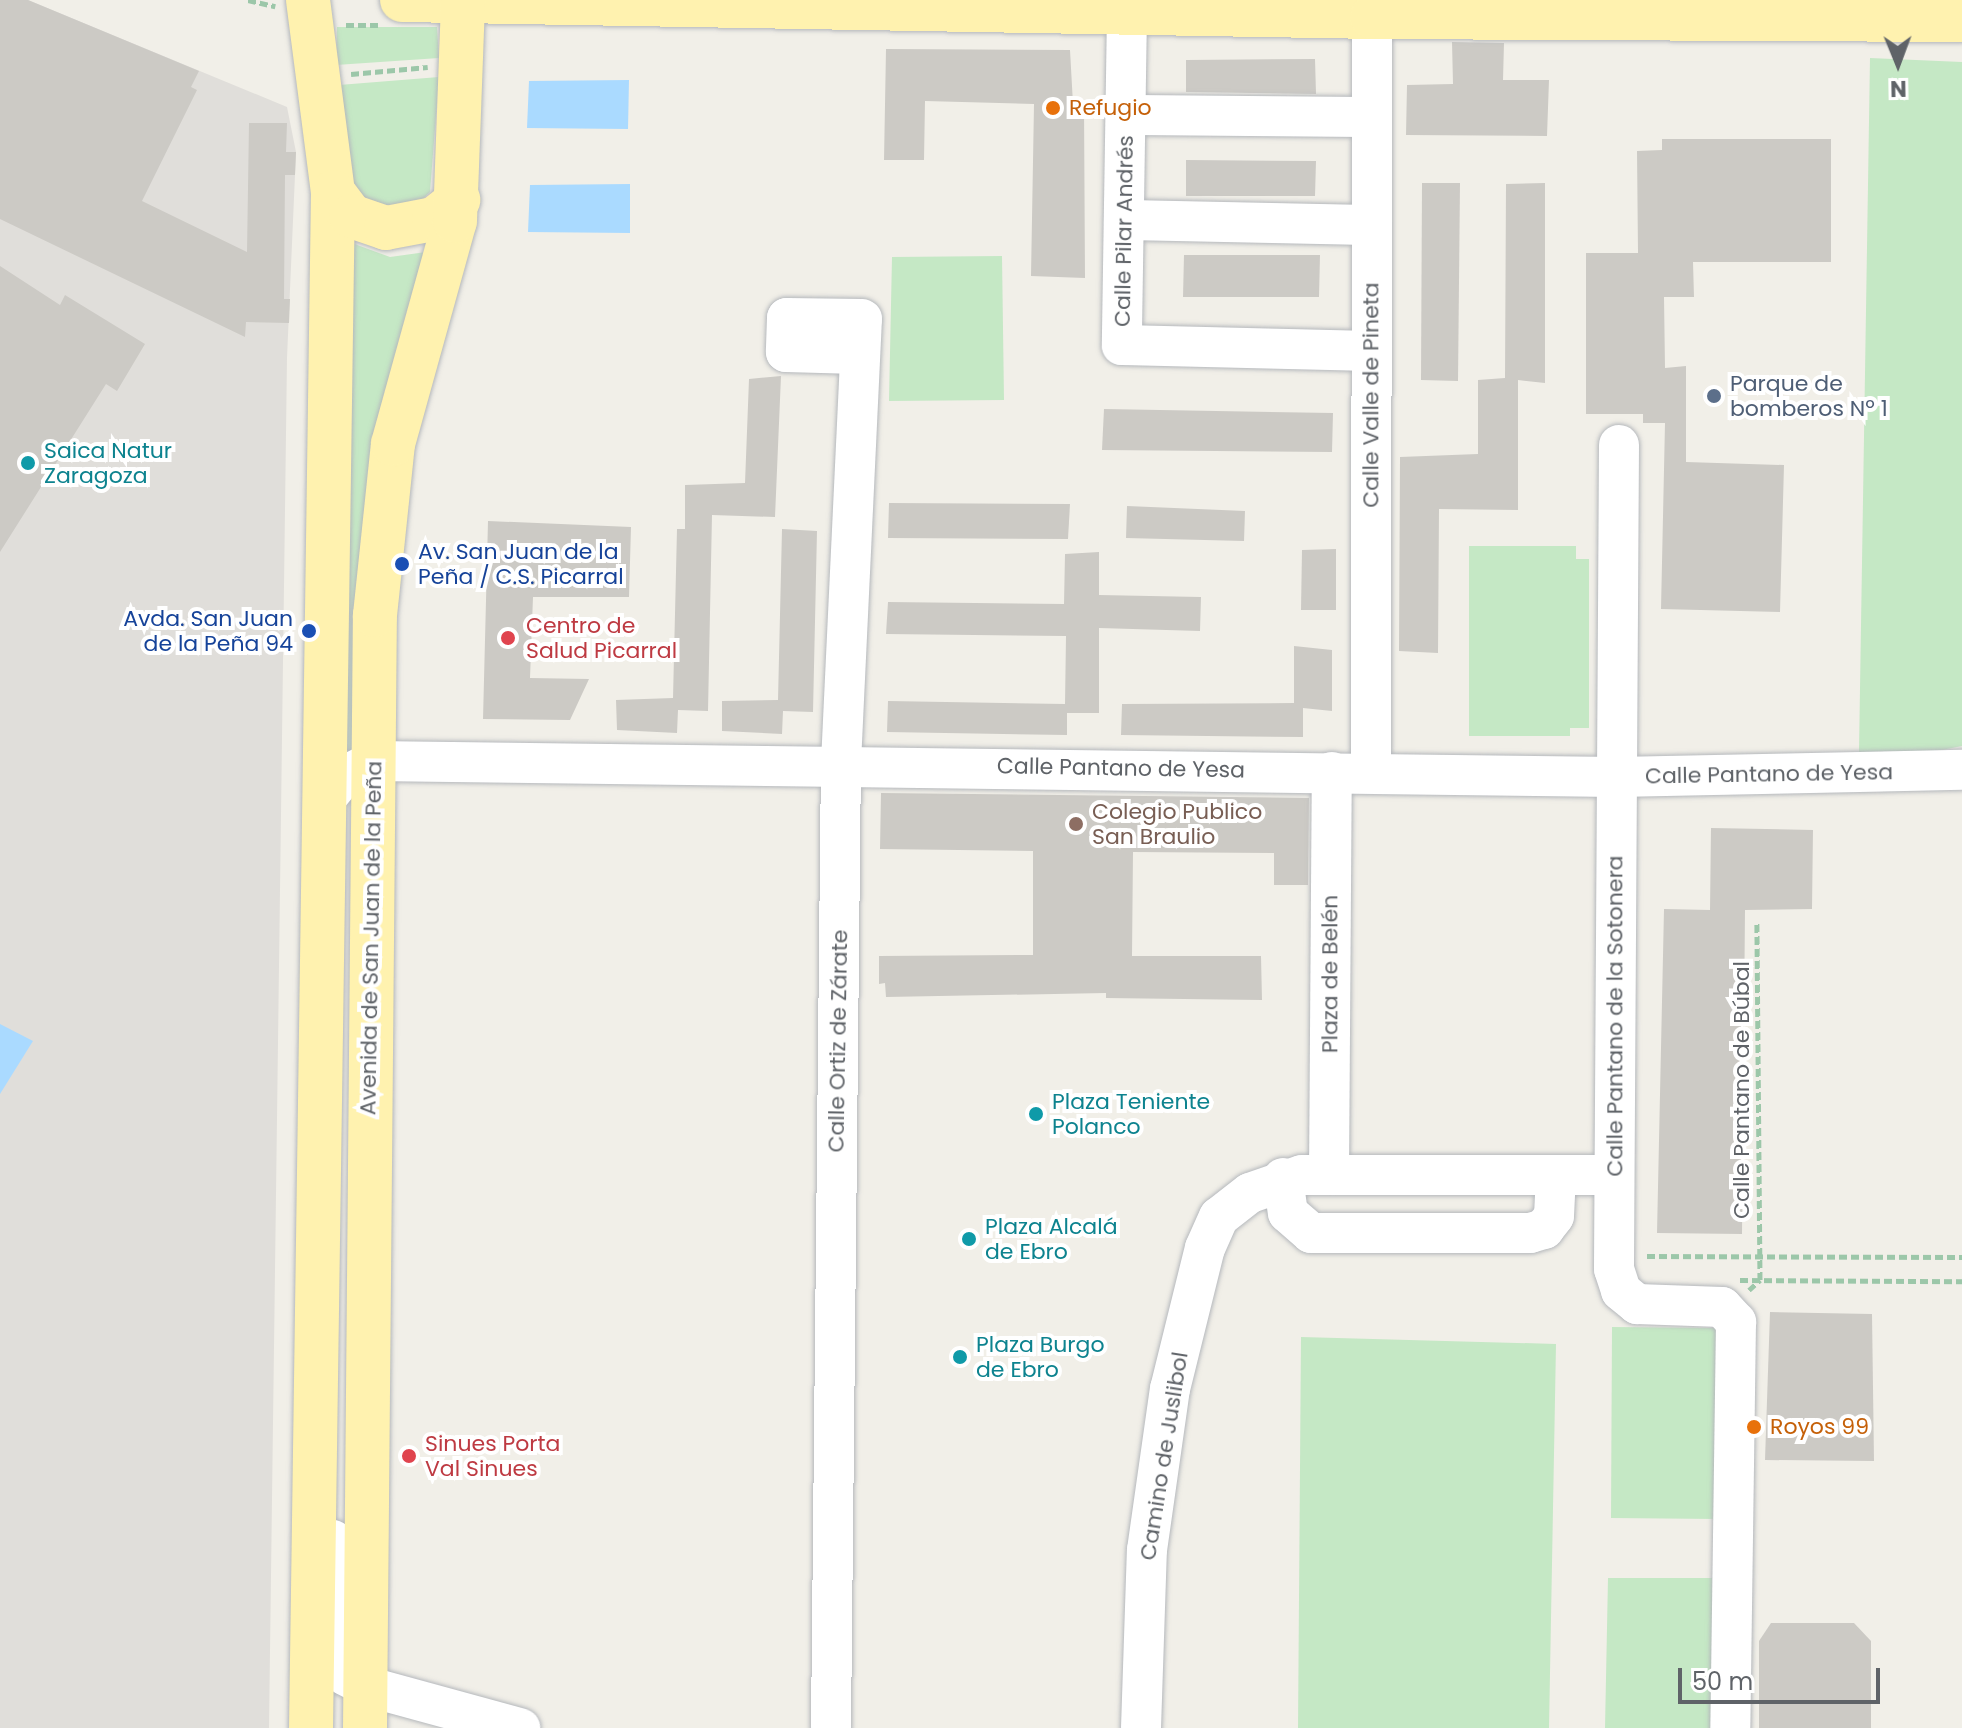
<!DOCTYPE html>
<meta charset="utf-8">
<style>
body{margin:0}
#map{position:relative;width:1962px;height:1728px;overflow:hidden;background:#f1efe8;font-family:Poppins,sans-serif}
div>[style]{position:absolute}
.industrial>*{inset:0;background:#e0deda}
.green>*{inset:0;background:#c5e8c5}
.water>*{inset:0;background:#aadaff}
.building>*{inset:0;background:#cccac5}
.path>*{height:5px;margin-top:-2.5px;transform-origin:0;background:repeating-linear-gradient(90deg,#9cc7a9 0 8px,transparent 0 12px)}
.roads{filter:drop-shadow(0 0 2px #b5b8bc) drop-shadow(0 0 2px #b5b8bc)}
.minor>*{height:40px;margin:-20px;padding:0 20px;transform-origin:20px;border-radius:20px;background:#fff}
.major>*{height:44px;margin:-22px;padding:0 22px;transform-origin:22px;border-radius:22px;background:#fff2af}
.dots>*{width:22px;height:22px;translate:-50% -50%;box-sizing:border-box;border:4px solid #fff;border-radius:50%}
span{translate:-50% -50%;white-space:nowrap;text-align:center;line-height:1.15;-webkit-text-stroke:8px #fff;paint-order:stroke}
.food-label{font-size:22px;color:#c56008}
.left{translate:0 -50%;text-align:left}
.street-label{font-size:22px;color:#5f6368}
.service-label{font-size:22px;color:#4e5e75}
.culture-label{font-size:22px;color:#0d838f}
.transit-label{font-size:22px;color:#164399}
.right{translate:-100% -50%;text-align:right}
.health-label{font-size:22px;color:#be3a42}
.education-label{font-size:22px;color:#785e54}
.north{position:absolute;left:1858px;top:24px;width:80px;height:80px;-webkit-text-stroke:6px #fff;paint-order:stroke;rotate:179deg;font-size:22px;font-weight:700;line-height:32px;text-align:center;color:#5f6368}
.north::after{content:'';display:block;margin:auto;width:28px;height:36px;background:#5f6368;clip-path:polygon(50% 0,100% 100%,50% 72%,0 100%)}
.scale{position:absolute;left:1678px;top:1668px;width:202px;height:36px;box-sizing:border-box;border:4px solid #5f6368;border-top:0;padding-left:10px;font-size:24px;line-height:28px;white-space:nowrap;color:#5f6368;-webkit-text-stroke:6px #fff;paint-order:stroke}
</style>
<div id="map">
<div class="industrial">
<div style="clip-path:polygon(0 0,28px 0,287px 107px,296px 152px,287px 358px,269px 1728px,0 1728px)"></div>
</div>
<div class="green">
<div style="clip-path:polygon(337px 27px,437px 27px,439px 58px,336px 65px)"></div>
<div style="clip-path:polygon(1870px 58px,1962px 62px,1962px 746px,1937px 751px,1859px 752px)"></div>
<div style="clip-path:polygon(439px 77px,430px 192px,417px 204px,373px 207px,352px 184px,339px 85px)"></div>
<div style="clip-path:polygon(349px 242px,390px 257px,426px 252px,359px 749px,331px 760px)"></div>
<div style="clip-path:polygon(1002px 256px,1004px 400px,889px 401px,892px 257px)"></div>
<div style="clip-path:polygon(1469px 546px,1576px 546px,1576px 559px,1589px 559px,1589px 728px,1570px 728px,1570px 736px,1469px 736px)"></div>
<div style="clip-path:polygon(1612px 1327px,1718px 1328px,1717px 1519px,1611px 1518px)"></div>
<div style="clip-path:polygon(1301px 1337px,1556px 1344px,1549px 1728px,1298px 1728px)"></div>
<div style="clip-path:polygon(1608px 1578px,1714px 1578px,1711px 1728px,1605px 1728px)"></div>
</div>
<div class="water">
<div style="clip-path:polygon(629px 80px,628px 129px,527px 128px,529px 81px)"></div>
<div style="clip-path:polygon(630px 184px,630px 233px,528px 232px,530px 185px)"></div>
<div style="clip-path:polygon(0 1024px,33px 1041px,0 1094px)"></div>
</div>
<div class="building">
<div style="clip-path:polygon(0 0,28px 0,199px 71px,191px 87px,197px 90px,142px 201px,247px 252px,249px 123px,287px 123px,286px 152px,296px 152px,295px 175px,285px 175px,284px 299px,290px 299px,289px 323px,246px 322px,245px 337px,0 219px)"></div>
<div style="clip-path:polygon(1452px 42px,1504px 43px,1503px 80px,1549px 80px,1547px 136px,1406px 135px,1407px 85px,1453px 84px)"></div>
<div style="clip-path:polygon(886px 49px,1070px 50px,1073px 104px,1084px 104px,1085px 278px,1031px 276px,1034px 104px,925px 101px,924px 160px,884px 160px)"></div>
<div style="clip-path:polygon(1315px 59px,1316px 94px,1186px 92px,1186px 60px)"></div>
<div style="clip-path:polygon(1662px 139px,1831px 139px,1831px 262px,1693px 262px,1694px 297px,1664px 297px,1665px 368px,1686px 366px,1686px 462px,1784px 465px,1780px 612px,1661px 609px,1665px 423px,1643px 423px,1643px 414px,1586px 414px,1586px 253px,1638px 253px,1637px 151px,1662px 150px)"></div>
<div style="clip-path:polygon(1186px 160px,1316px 161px,1315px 196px,1186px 196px)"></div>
<div style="clip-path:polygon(1422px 183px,1460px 183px,1458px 381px,1421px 380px)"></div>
<div style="clip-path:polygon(1545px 183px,1545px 383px,1518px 380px,1518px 510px,1439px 509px,1438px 653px,1399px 651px,1400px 457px,1478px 454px,1478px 380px,1505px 378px,1506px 184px)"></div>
<div style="clip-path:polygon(1184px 255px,1320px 255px,1319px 297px,1183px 297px)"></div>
<div style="clip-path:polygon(0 266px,60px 305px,65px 295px,145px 344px,117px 391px,106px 384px,0 552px)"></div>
<div style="clip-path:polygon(781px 376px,775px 517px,712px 515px,708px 711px,678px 710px,677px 733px,617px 730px,616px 700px,673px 698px,677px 529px,685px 529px,685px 485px,745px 483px,749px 379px)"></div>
<div style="clip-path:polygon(1104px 409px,1333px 413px,1332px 452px,1102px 450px)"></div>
<div style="clip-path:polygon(889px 503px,1070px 504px,1068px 539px,888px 538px)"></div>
<div style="clip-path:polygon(1127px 506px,1245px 511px,1244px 541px,1126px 538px)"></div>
<div style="clip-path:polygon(488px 521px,631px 527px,629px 597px,533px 597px,530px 678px,589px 679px,570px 720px,483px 719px)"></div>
<div style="clip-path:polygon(782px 529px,817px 531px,813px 712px,783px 711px,782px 734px,722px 731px,722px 701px,778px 700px)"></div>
<div style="clip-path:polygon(1336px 549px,1336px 610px,1301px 610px,1302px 550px)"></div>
<div style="clip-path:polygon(1099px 552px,1099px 595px,1201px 597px,1200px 631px,1099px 628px,1099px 713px,1067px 713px,1067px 735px,887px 732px,888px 701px,1065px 704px,1066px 636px,886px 634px,888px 602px,1064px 604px,1065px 554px)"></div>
<div style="clip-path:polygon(1294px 646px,1332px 650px,1332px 711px,1303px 708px,1303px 737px,1121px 735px,1122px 704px,1294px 703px)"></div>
<div style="clip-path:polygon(881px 793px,1309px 798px,1308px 885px,1274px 885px,1274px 853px,1133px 852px,1132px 956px,1261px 956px,1262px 1000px,1106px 998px,1106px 993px,886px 997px,885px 983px,879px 984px,879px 956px,1033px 955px,1033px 851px,880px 849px)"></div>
<div style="clip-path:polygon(1711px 828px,1813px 830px,1812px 909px,1745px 910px,1742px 1234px,1657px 1233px,1664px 909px,1710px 910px)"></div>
<div style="clip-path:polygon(1770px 1312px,1872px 1314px,1874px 1461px,1765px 1460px)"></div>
<div style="clip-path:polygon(1771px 1623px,1854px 1623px,1871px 1641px,1871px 1728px,1759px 1728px,1759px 1641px)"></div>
</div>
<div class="path">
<div style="left:248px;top:0;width:28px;rotate:13deg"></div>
<div style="left:346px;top:25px;width:34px"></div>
<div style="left:351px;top:74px;width:77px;rotate:-5.2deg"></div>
<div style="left:1647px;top:1256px;width:315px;rotate:0.2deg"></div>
<div style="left:1740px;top:1280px;width:222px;rotate:0.3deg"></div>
<div style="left:1749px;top:1290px;width:15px;rotate:-42deg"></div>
<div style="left:1760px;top:1280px;width:357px;rotate:-90.5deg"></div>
</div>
<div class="roads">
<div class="minor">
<div style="left:1127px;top:13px;width:332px;rotate:90.9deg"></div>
<div style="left:1122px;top:345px;width:250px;rotate:1.4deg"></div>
<div style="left:1126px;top:115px;width:246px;rotate:0.5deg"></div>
<div style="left:1124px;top:220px;width:248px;rotate:1.2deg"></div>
<div style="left:1619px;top:445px;width:824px;rotate:90.35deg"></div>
<div style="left:1614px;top:1269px;width:23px;rotate:72deg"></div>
<div style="left:1621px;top:1291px;width:21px;rotate:39deg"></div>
<div style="left:1637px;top:1304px;width:85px;rotate:2deg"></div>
<div style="left:1722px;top:1307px;width:21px;rotate:47deg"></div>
<div style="left:1736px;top:1322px;width:406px;rotate:90.8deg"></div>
<div style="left:1371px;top:773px;width:756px;rotate:-89.92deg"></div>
<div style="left:324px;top:801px;width:32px;rotate:-51deg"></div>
<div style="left:344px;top:776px;width:33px;rotate:-27deg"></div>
<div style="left:373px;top:761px;width:1244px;rotate:0.74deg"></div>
<div style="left:1617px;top:777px;width:345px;rotate:-1.2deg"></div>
<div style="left:1329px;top:1175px;width:403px;rotate:-89.6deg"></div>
<div style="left:1283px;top:1178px;width:35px;rotate:82deg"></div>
<div style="left:1288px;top:1213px;width:30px;rotate:41deg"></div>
<div style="left:1311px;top:1233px;width:219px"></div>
<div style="left:1530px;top:1233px;width:15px;rotate:-16deg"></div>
<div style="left:1544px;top:1229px;width:16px;rotate:-52deg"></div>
<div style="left:1554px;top:1216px;width:41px;rotate:-87.2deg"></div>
<div style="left:333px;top:1540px;width:115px;rotate:87.5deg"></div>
<div style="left:338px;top:1655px;width:22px;rotate:69deg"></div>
<div style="left:346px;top:1676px;width:22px;rotate:27deg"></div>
<div style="left:366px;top:1686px;width:160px;rotate:15.3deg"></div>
<div style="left:831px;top:1728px;width:965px;rotate:-89.41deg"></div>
<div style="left:841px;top:763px;width:444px;rotate:-87.3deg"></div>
<div style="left:862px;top:319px;width:75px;rotate:-179.2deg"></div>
<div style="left:787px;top:318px;width:34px;rotate:92deg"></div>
<div style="left:786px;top:352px;width:71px;rotate:1.6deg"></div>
<div style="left:1141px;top:1728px;width:178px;rotate:-88.1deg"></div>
<div style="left:1147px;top:1550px;width:163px;rotate:-81.9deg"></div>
<div style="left:1170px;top:1389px;width:145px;rotate:-76.1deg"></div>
<div style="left:1205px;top:1248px;width:34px;rotate:-66deg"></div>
<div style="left:1219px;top:1217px;width:39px;rotate:-38deg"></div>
<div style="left:1250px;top:1193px;width:55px;rotate:-19.1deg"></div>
<div style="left:1302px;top:1175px;width:312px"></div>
</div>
<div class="major">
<div style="left:308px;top:0;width:194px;rotate:82.6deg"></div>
<div style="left:333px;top:192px;width:1536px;rotate:90.82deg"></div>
<div style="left:402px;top:0;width:970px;rotate:1deg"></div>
<div style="left:1372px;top:17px;width:590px;rotate:0.29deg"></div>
<div style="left:333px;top:192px;width:30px;rotate:53deg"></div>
<div style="left:351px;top:216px;width:37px;rotate:19deg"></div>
<div style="left:386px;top:228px;width:49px;rotate:-10.6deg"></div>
<div style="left:434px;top:219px;width:31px;rotate:-38deg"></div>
<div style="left:365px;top:1728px;width:1113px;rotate:-89.49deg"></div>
<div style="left:375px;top:615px;width:172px;rotate:-84deg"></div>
<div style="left:393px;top:444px;width:231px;rotate:-74.5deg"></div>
<div style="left:455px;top:221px;width:221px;rotate:-87.9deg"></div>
</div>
</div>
<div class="dots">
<div style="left:1053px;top:108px;background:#e8710a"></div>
<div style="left:1714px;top:396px;background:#5c6f8a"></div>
<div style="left:28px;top:463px;background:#0f9aa8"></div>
<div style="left:402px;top:564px;background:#1a4fb4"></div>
<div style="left:309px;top:631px;background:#1a4fb4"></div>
<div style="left:508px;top:638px;background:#e0444e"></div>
<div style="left:1076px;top:824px;background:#8d6e63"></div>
<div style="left:1036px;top:1114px;background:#0f9aa8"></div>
<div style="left:969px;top:1239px;background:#0f9aa8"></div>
<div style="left:960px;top:1357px;background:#0f9aa8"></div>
<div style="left:1754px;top:1427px;background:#e8710a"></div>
<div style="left:409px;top:1456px;background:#e0444e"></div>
</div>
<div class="food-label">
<span class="left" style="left:1069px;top:108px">Refugio</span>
<span class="left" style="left:1770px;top:1427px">Royos 99</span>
</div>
<div class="street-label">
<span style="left:1124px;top:231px;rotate:-89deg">Calle Pilar Andrés</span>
<span style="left:1371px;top:395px;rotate:-90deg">Calle Valle de Pineta</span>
<span style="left:1121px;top:768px;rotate:1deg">Calle Pantano de Yesa</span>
<span style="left:1769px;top:774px;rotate:-1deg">Calle Pantano de Yesa</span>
<span style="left:371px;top:938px;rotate:-89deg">Avenida de San Juan de la Peña</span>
<span style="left:1330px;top:974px;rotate:-90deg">Plaza de Belén</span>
<span style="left:1615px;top:1016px;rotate:-90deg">Calle Pantano de la Sotonera</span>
<span style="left:838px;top:1041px;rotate:-89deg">Calle Ortiz de Zárate</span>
<span style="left:1742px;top:1090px;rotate:-90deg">Calle Pantano de Búbal</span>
<span style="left:1164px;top:1456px;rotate:-81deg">Camino de Juslibol</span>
</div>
<div class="service-label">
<span class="left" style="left:1730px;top:396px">Parque de<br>bomberos Nº 1</span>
</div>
<div class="culture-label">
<span class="left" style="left:44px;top:463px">Saica Natur<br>Zaragoza</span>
<span class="left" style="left:1052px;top:1114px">Plaza Teniente<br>Polanco</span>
<span class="left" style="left:985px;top:1239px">Plaza Alcalá<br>de Ebro</span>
<span class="left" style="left:976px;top:1357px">Plaza Burgo<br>de Ebro</span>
</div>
<div class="transit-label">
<span class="left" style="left:418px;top:564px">Av. San Juan de la<br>Peña / C.S. Picarral</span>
<span class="right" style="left:293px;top:631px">Avda. San Juan<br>de la Peña 94</span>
</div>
<div class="health-label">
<span class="left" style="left:526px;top:638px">Centro de<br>Salud Picarral</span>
<span class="left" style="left:425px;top:1456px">Sinues Porta<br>Val Sinues</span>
</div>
<div class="education-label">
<span class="left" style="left:1092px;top:824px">Colegio Publico<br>San Braulio</span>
</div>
<div class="north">N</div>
<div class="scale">50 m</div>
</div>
